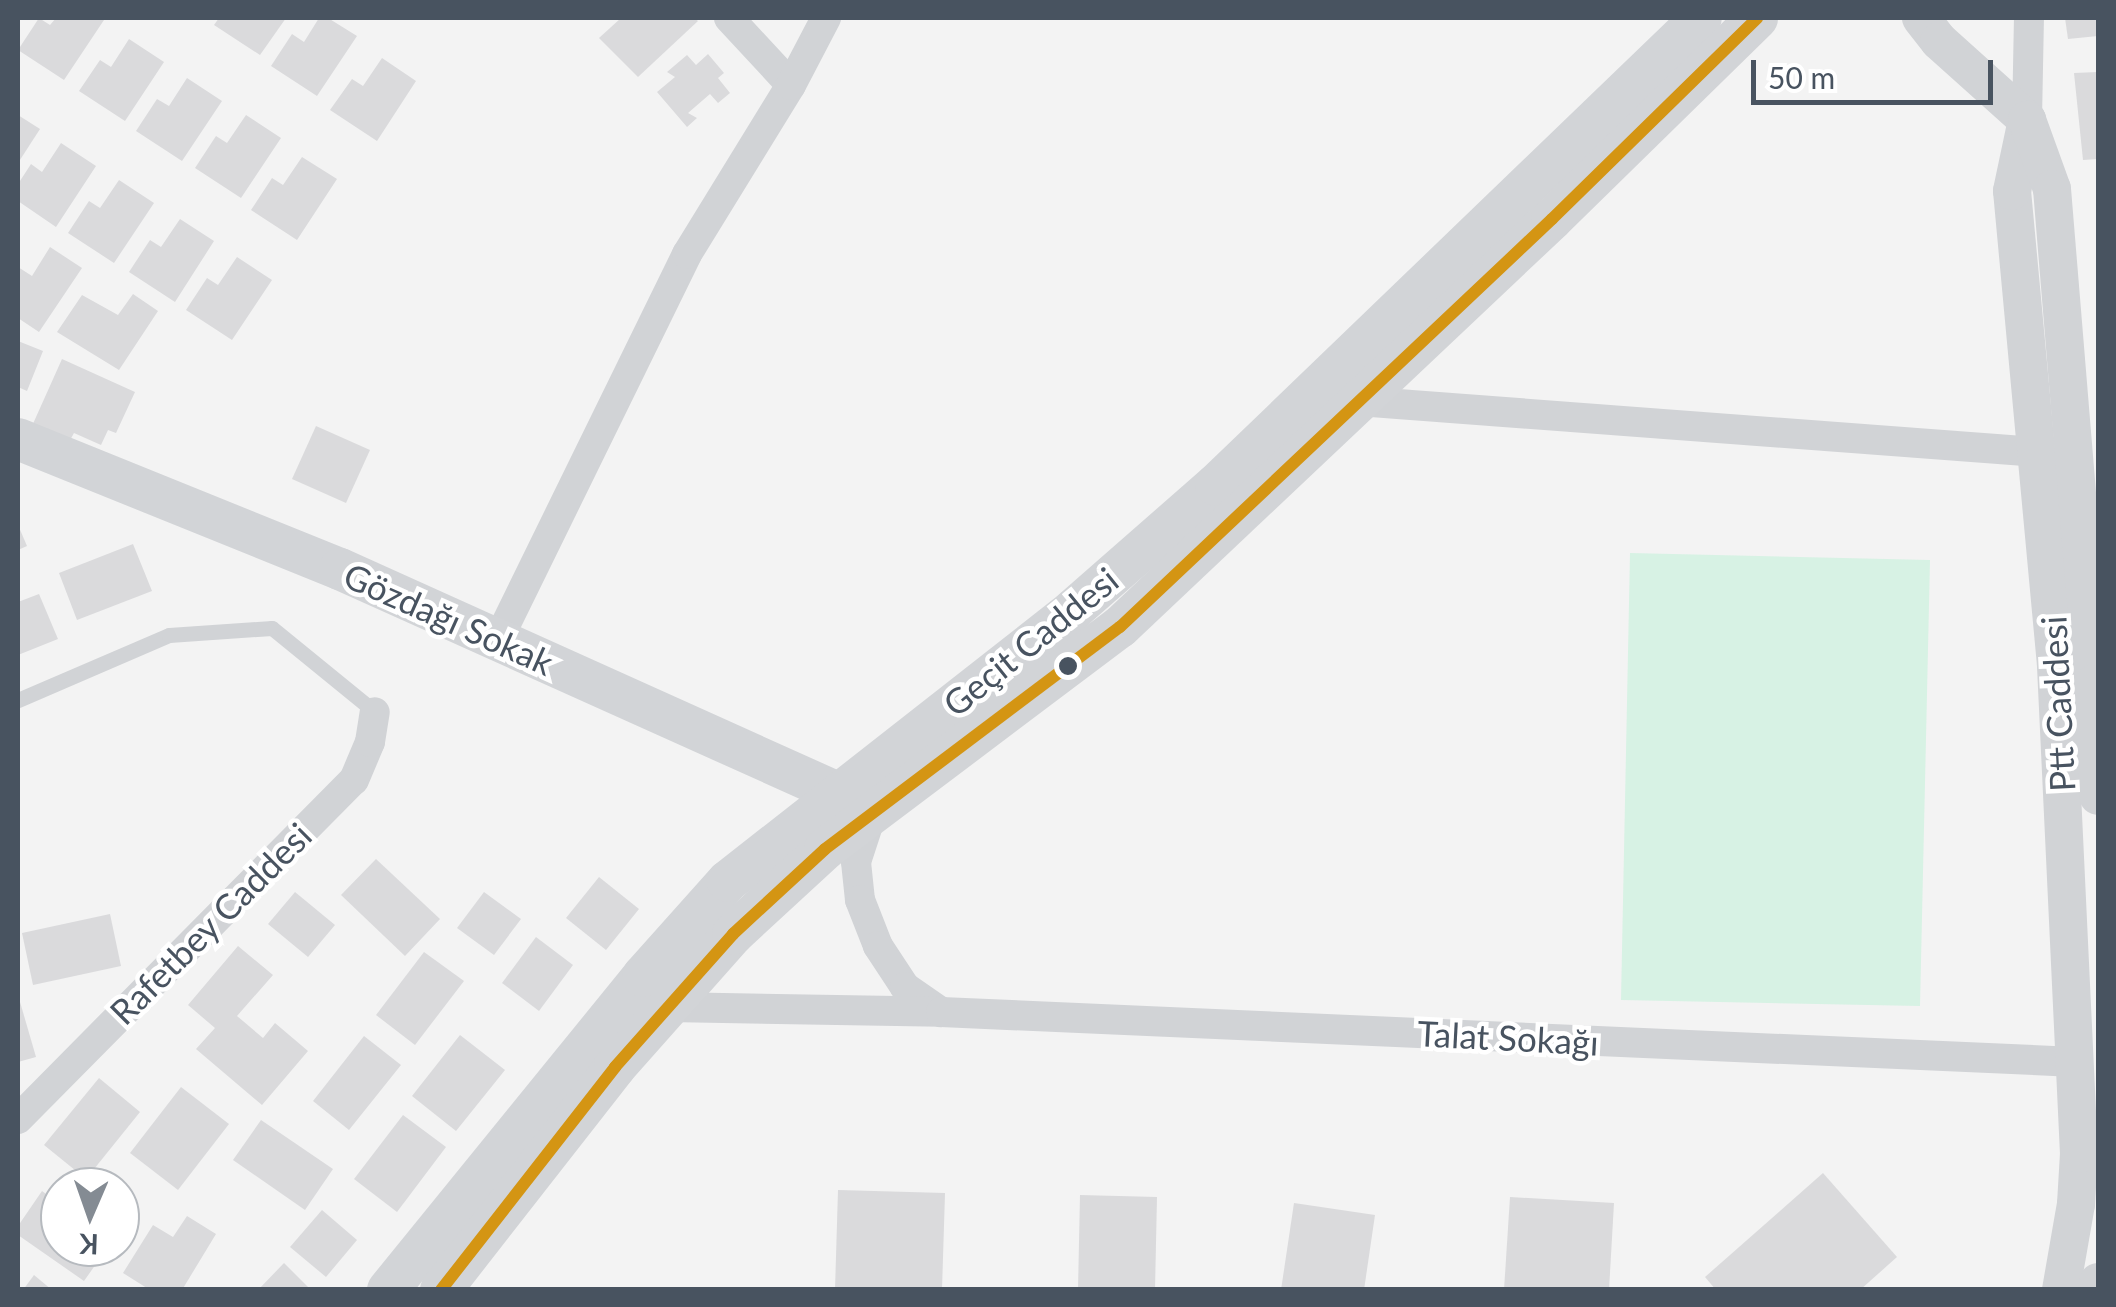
<!DOCTYPE html>
<meta charset="utf-8">
<style>
body{margin:0}
#map{position:relative;width:2116px;height:1307px;overflow:hidden;background:#f3f3f3;font-family:Lato,sans-serif}
div>[style]{position:absolute}
.green>*{inset:0;background:#d7f2e4}
.building>*{inset:0;background:#dadadc}
.service>*{height:15px;margin:-7.5px;padding:0 7.5px;transform-origin:7.5px;border-radius:7.5px;background:#d1d3d6}
.minor>*{height:30px;margin:-15px;padding:0 15px;transform-origin:15px;border-radius:15px;background:#d1d3d6}
.tertiary>*{height:38px;margin:-19px;padding:0 19px;transform-origin:19px;border-radius:19px;background:#d1d3d6}
.secondary>*{height:42px;margin:-21px;padding:0 21px;transform-origin:21px;border-radius:21px;background:#d2d4d7}
.bus-1>*{height:12px;margin:-6px;padding:0 6px;transform-origin:6px;border-radius:6px;background:#d49513}
.dots>*{width:28px;height:28px;translate:-50% -50%;box-sizing:border-box;border:5px solid #fff;border-radius:50%}
span{translate:-50% -50%;white-space:nowrap;text-align:center;line-height:1.15;-webkit-text-stroke:9px #fff;paint-order:stroke}
.street-label{font-size:35px;color:#485360}
.frame{position:absolute;inset:0;border:20px solid #485360;pointer-events:none}
.north{position:absolute;left:40px;top:1167px;width:100px;height:100px;box-sizing:border-box;background:#fff;border:2px solid #b6babf;border-radius:50%;rotate:182deg;font-size:28px;font-weight:700;line-height:40px;text-align:center;color:#485360}
.north::after{content:'';display:block;margin:auto;width:35px;height:45px;background:#848b93;clip-path:polygon(50% 0,100% 100%,50% 72%,0 100%)}
.scale{position:absolute;left:1751px;top:60px;width:242px;height:45px;box-sizing:border-box;border:5px solid #485360;border-top:0;padding-left:12px;font-size:30px;line-height:35px;white-space:nowrap;color:#485360;-webkit-text-stroke:8px #fff;paint-order:stroke}
</style>
<div id="map">
<div class="green">
<div style="clip-path:polygon(1630px 553px,1930px 560px,1920px 1006px,1621px 1000px)"></div>
</div>
<div class="building">
<div style="clip-path:polygon(39px 18px,50px 25px,56px 18px,104px 20px,64px 80px,18px 50px)"></div>
<div style="clip-path:polygon(219px 18px,286px 18px,260px 55px,214px 25px)"></div>
<div style="clip-path:polygon(319px 18px,328px 18px,357px 36px,317px 96px,271px 66px,292px 34px,304px 42px)"></div>
<div style="clip-path:polygon(621px 18px,694px 18px,698px 21px,638px 77px,599px 38px)"></div>
<div style="clip-path:polygon(2065px 18px,2098px 18px,2098px 36px,2068px 39px)"></div>
<div style="clip-path:polygon(129px 39px,164px 62px,125px 121px,79px 91px,100px 60px,111px 67px)"></div>
<div style="clip-path:polygon(708px 54px,724px 73px,718px 78px,730px 93px,718px 103px,710px 94px,688px 113px,697px 118px,687px 127px,657px 92px,675px 77px,667px 72px,687px 55px,696px 65px)"></div>
<div style="clip-path:polygon(382px 58px,416px 81px,377px 141px,330px 110px,352px 79px,363px 86px)"></div>
<div style="clip-path:polygon(2098px 72px,2098px 159px,2083px 160px,2074px 73px)"></div>
<div style="clip-path:polygon(187px 78px,222px 101px,182px 161px,136px 131px,157px 99px,169px 106px)"></div>
<div style="clip-path:polygon(18px 115px,40px 129px,18px 163px)"></div>
<div style="clip-path:polygon(246px 115px,281px 138px,241px 198px,195px 168px,216px 136px,227px 143px)"></div>
<div style="clip-path:polygon(61px 143px,96px 166px,56px 227px,18px 201px,18px 184px,31px 164px,42px 172px)"></div>
<div style="clip-path:polygon(302px 157px,337px 179px,297px 240px,251px 210px,272px 178px,283px 185px)"></div>
<div style="clip-path:polygon(119px 180px,154px 203px,114px 263px,68px 233px,89px 201px,100px 208px)"></div>
<div style="clip-path:polygon(180px 219px,214px 241px,175px 302px,129px 272px,150px 240px,161px 247px)"></div>
<div style="clip-path:polygon(50px 247px,82px 268px,39px 332px,18px 318px,18px 267px,32px 276px)"></div>
<div style="clip-path:polygon(237px 257px,272px 280px,232px 340px,186px 310px,207px 278px,218px 285px)"></div>
<div style="clip-path:polygon(133px 294px,158px 311px,119px 370px,57px 332px,82px 295px,118px 315px)"></div>
<div style="clip-path:polygon(18px 341px,43px 351px,27px 391px,18px 387px)"></div>
<div style="clip-path:polygon(62px 359px,135px 392px,116px 433px,108px 430px,101px 445px,74px 433px,69px 442px,32px 426px)"></div>
<div style="clip-path:polygon(316px 426px,370px 450px,346px 503px,292px 479px)"></div>
<div style="clip-path:polygon(18px 525px,27px 546px,18px 550px)"></div>
<div style="clip-path:polygon(133px 544px,152px 591px,77px 620px,59px 573px)"></div>
<div style="clip-path:polygon(39px 594px,58px 639px,18px 655px,18px 602px)"></div>
<div style="clip-path:polygon(376px 859px,440px 919px,405px 956px,341px 895px)"></div>
<div style="clip-path:polygon(599px 877px,639px 909px,606px 950px,566px 918px)"></div>
<div style="clip-path:polygon(295px 892px,335px 925px,308px 957px,268px 924px)"></div>
<div style="clip-path:polygon(484px 892px,521px 919px,494px 955px,457px 928px)"></div>
<div style="clip-path:polygon(110px 914px,121px 966px,33px 985px,22px 933px)"></div>
<div style="clip-path:polygon(536px 937px,573px 965px,539px 1011px,502px 983px)"></div>
<div style="clip-path:polygon(238px 946px,273px 975px,237px 1016px,263px 1038px,275px 1023px,308px 1051px,262px 1105px,196px 1049px,215px 1028px,188px 1005px)"></div>
<div style="clip-path:polygon(424px 952px,464px 981px,415px 1045px,376px 1015px)"></div>
<div style="clip-path:polygon(18px 995px,36px 1057px,18px 1062px)"></div>
<div style="clip-path:polygon(460px 1035px,505px 1070px,456px 1131px,412px 1096px)"></div>
<div style="clip-path:polygon(364px 1036px,401px 1065px,349px 1130px,313px 1101px)"></div>
<div style="clip-path:polygon(99px 1078px,140px 1112px,86px 1179px,44px 1145px)"></div>
<div style="clip-path:polygon(181px 1087px,229px 1124px,178px 1190px,130px 1153px)"></div>
<div style="clip-path:polygon(403px 1115px,446px 1147px,397px 1212px,354px 1179px)"></div>
<div style="clip-path:polygon(261px 1120px,333px 1169px,305px 1210px,233px 1160px)"></div>
<div style="clip-path:polygon(1823px 1173px,1897px 1257px,1860px 1290px,1716px 1290px,1705px 1277px)"></div>
<div style="clip-path:polygon(838px 1190px,945px 1193px,942px 1290px,835px 1290px)"></div>
<div style="clip-path:polygon(42px 1191px,60px 1204px,60px 1247px,108px 1247px,84px 1281px,18px 1235px,18px 1226px)"></div>
<div style="clip-path:polygon(1080px 1195px,1157px 1197px,1155px 1290px,1078px 1290px)"></div>
<div style="clip-path:polygon(1510px 1197px,1614px 1203px,1609px 1290px,1504px 1290px)"></div>
<div style="clip-path:polygon(1294px 1203px,1375px 1215px,1364px 1290px,1281px 1290px)"></div>
<div style="clip-path:polygon(322px 1210px,357px 1240px,326px 1277px,290px 1247px)"></div>
<div style="clip-path:polygon(187px 1216px,216px 1234px,182px 1290px,150px 1290px,123px 1273px,153px 1225px,173px 1237px)"></div>
<div style="clip-path:polygon(284px 1263px,311px 1290px,258px 1290px)"></div>
<div style="clip-path:polygon(34px 1275px,52px 1290px,23px 1290px)"></div>
</div>
<div class="service">
<div style="left:18px;top:700px;width:164px;rotate:-23.3deg"></div>
<div style="left:169px;top:635px;width:103px;rotate:-3.9deg"></div>
<div style="left:272px;top:628px;width:133px;rotate:39.2deg"></div>
</div>
<div class="minor">
<div style="left:729px;top:18px;width:91px;rotate:47.2deg"></div>
<div style="left:2027px;top:120px;width:102px;rotate:-88.9deg"></div>
<div style="left:1358px;top:401px;width:681px;rotate:4.3deg"></div>
<div style="left:498px;top:640px;width:430px;rotate:-63.9deg"></div>
<div style="left:687px;top:254px;width:198px;rotate:-58.4deg"></div>
<div style="left:791px;top:85px;width:76px;rotate:-62.4deg"></div>
<div style="left:871px;top:816px;width:48px;rotate:108.1deg"></div>
<div style="left:856px;top:862px;width:38px;rotate:84deg"></div>
<div style="left:860px;top:900px;width:49px;rotate:68.6deg"></div>
<div style="left:878px;top:946px;width:49px;rotate:56.6deg"></div>
<div style="left:905px;top:987px;width:44px;rotate:34.8deg"></div>
<div style="left:668px;top:1007px;width:273px;rotate:1deg"></div>
<div style="left:941px;top:1012px;width:1135px;rotate:2.52deg"></div>
<div style="left:18px;top:1119px;width:477px;rotate:-45.3deg"></div>
<div style="left:354px;top:780px;width:41px;rotate:-67.2deg"></div>
<div style="left:370px;top:742px;width:30px;rotate:-81deg"></div>
</div>
<div class="tertiary">
<div style="left:1921px;top:18px;width:29px;rotate:52deg"></div>
<div style="left:1939px;top:41px;width:118px;rotate:41.9deg"></div>
<div style="left:2061px;top:1290px;width:87px;rotate:-80.1deg"></div>
<div style="left:2076px;top:1204px;width:50px;rotate:-86.6deg"></div>
<div style="left:2079px;top:1154px;width:490px;rotate:-92.7deg"></div>
<div style="left:2056px;top:665px;width:476px;rotate:-95.3deg"></div>
<div style="left:2012px;top:191px;width:73px;rotate:-78.1deg"></div>
<div style="left:2027px;top:120px;width:73px;rotate:70.1deg"></div>
<div style="left:2052px;top:189px;width:497px;rotate:85.3deg"></div>
<div style="left:2093px;top:684px;width:112px;rotate:87.4deg"></div>
<div style="left:2097px;top:1290px;width:8px;rotate:-83deg"></div>
</div>
<div class="secondary">
<div style="left:18px;top:439px;width:347px;rotate:22deg"></div>
<div style="left:340px;top:569px;width:548px;rotate:24.23deg"></div>
<div style="left:840px;top:794px;width:23px;rotate:34deg"></div>
<div style="left:388px;top:1290px;width:405px;rotate:-50.9deg"></div>
<div style="left:643px;top:976px;width:127px;rotate:-48.2deg"></div>
<div style="left:728px;top:881px;width:439px;rotate:-38.1deg"></div>
<div style="left:1073px;top:610px;width:190px;rotate:-41.2deg"></div>
<div style="left:1216px;top:485px;width:673px;rotate:-43.92deg"></div>
<div style="left:441px;top:1290px;width:283px;rotate:-52deg"></div>
<div style="left:615px;top:1067px;width:178px;rotate:-48.4deg"></div>
<div style="left:733px;top:934px;width:125px;rotate:-42.7deg"></div>
<div style="left:825px;top:849px;width:369px;rotate:-37deg"></div>
<div style="left:1120px;top:627px;width:594px;rotate:-43.36deg"></div>
<div style="left:1552px;top:219px;width:287px;rotate:-44.4deg"></div>
</div>
<div class="bus-1">
<div style="left:441px;top:1290px;width:283px;rotate:-52deg"></div>
<div style="left:615px;top:1067px;width:178px;rotate:-48.4deg"></div>
<div style="left:733px;top:934px;width:125px;rotate:-42.7deg"></div>
<div style="left:825px;top:849px;width:369px;rotate:-37deg"></div>
<div style="left:1120px;top:627px;width:594px;rotate:-43.36deg"></div>
<div style="left:1552px;top:219px;width:287px;rotate:-44.4deg"></div>
</div>
<div class="dots">
<div style="left:1068px;top:666px;background:#485360"></div>
</div>
<div class="street-label">
<span style="left:449px;top:618px;rotate:24deg">Gözdağı Sokak</span>
<span style="left:1030px;top:641px;rotate:-39deg">Geçit Caddesi</span>
<span style="left:2057px;top:704px;rotate:-93deg">Ptt Caddesi</span>
<span style="left:210px;top:923px;rotate:-45deg">Rafetbey Caddesi</span>
<span style="left:1508px;top:1037px;rotate:3deg">Talat Sokağı</span>
</div>
<div class="frame"></div>
<div class="north">K</div>
<div class="scale">50 m</div>
</div>
